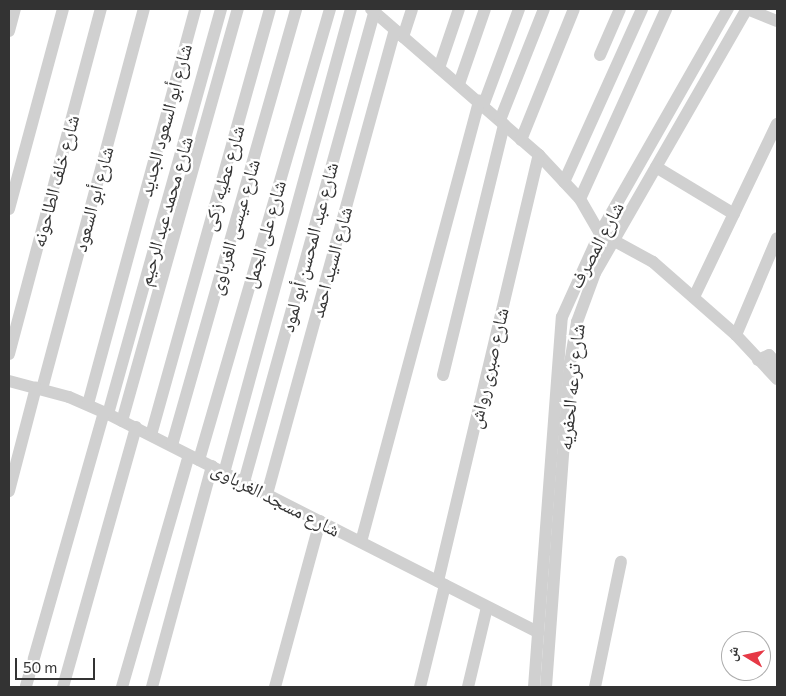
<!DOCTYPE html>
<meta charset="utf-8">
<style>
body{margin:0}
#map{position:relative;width:786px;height:696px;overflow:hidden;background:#fff;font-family:Commissioner,"Noto Naskh Arabic",sans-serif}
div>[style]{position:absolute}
.street>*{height:12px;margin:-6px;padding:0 6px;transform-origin:6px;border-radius:6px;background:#d0d0d0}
span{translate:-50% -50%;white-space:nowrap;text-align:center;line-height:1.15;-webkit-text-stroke:5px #fff;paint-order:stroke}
.street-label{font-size:19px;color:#333}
.frame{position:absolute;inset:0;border:10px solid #333;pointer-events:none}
.north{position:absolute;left:721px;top:631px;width:50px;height:50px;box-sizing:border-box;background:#fff;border:1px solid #adadad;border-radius:50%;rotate:279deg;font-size:14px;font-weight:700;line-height:20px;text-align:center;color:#333}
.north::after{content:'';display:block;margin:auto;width:18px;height:22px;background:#e63946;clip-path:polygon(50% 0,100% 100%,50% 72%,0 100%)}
.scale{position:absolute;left:15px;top:658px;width:80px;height:22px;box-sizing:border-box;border:2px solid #333;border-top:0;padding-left:6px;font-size:15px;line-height:18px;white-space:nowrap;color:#333;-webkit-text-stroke:4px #fff;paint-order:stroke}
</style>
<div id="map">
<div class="street">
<div style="left:371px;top:9px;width:223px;rotate:41deg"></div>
<div style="left:539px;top:155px;width:60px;rotate:47deg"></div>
<div style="left:580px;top:199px;width:39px;rotate:60deg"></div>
<div style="left:600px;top:233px;width:60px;rotate:28.7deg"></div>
<div style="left:653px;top:262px;width:111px;rotate:41.3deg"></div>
<div style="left:736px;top:335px;width:60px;rotate:47deg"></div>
<div style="left:747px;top:9px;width:32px;rotate:22deg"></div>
<div style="left:9px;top:31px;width:23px;rotate:-75deg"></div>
<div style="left:403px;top:37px;width:29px;rotate:-72deg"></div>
<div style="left:600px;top:55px;width:50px;rotate:-66.5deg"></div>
<div style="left:439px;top:68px;width:62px;rotate:-71.3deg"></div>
<div style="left:459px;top:84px;width:79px;rotate:-70.9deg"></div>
<div style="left:483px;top:106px;width:103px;rotate:-69.6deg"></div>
<div style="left:500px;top:120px;width:119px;rotate:-68.4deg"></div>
<div style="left:521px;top:140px;width:141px;rotate:-68deg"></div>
<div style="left:656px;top:167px;width:91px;rotate:31.1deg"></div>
<div style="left:564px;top:182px;width:190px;rotate:-65.7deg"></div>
<div style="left:580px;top:199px;width:209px;rotate:-65.6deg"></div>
<div style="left:9px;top:209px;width:207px;rotate:-74.9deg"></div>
<div style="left:694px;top:297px;width:192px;rotate:-64.4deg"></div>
<div style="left:736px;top:335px;width:105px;rotate:-67.1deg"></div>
<div style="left:9px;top:354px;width:357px;rotate:-75.1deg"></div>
<div style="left:758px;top:360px;width:12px;rotate:-24deg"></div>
<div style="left:769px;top:355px;width:12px;rotate:48deg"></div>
<div style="left:443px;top:375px;width:258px;rotate:-76.3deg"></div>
<div style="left:9px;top:381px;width:62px;rotate:14.9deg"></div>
<div style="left:69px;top:397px;width:43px;rotate:23.6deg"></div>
<div style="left:108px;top:414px;width:482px;rotate:26.9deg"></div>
<div style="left:42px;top:389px;width:393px;rotate:-75deg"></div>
<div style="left:88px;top:404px;width:409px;rotate:-74.8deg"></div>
<div style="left:108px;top:414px;width:420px;rotate:-74.4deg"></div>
<div style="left:122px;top:421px;width:428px;rotate:-74.3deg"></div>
<div style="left:151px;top:435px;width:442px;rotate:-74.4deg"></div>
<div style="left:172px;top:445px;width:453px;rotate:-74.1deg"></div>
<div style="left:199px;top:460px;width:470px;rotate:-73.8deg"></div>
<div style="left:224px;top:473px;width:481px;rotate:-74.7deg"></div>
<div style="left:244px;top:482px;width:488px;rotate:-74.5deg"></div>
<div style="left:9px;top:491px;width:107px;rotate:-75.4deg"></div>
<div style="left:267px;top:494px;width:481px;rotate:-74.6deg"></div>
<div style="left:361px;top:542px;width:457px;rotate:-75deg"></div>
<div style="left:438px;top:581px;width:438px;rotate:-76.7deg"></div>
<div style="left:26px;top:686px;width:285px;rotate:-74.1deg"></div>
<div style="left:63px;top:687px;width:270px;rotate:-74.3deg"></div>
<div style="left:122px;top:687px;width:241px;rotate:-73.9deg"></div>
<div style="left:152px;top:687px;width:229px;rotate:-74.8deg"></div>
<div style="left:275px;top:687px;width:172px;rotate:-74.8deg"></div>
<div style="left:420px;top:687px;width:105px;rotate:-76.2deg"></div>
<div style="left:468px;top:687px;width:82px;rotate:-76.6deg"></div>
<div style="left:534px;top:687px;width:371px;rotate:-85.7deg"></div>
<div style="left:562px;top:317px;width:92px;rotate:-65.7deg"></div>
<div style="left:600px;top:233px;width:258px;rotate:-60.3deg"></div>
<div style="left:546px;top:687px;width:325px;rotate:-85.8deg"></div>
<div style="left:570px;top:363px;width:42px;rotate:-80.3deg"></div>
<div style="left:577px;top:322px;width:52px;rotate:-69.8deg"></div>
<div style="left:595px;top:273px;width:305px;rotate:-60.1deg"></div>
<div style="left:595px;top:687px;width:128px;rotate:-78.3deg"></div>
</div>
<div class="street-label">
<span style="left:165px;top:120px;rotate:-75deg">شارع أبو السعود الجديد</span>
<span style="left:223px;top:178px;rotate:-74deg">شارع عطيه زكى</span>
<span style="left:55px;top:181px;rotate:-75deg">شارع خلف الطاحونه</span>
<span style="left:93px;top:199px;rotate:-75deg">شارع أبو السعود</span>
<span style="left:165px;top:211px;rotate:-74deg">شارع محمد عبد الرحيم</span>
<span style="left:234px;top:227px;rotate:-74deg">شارع عيسى الغرباوى</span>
<span style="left:264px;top:234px;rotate:-74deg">شارع على الجمل</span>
<span style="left:596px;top:245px;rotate:-62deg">شارع المصرف</span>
<span style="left:309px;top:247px;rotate:-75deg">شارع عبد المحسن أبو لمود</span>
<span style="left:331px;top:262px;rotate:-75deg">شارع السيد احمد</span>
<span style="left:488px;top:368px;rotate:-77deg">شارع صبرى رواش</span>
<span style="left:571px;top:387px;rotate:-84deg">شارع ترعه الحفريه</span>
<span style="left:276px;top:499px;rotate:27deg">شارع مسجد الغرباوى</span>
</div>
<div class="frame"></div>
<div class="north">ش</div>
<div class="scale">50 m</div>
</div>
